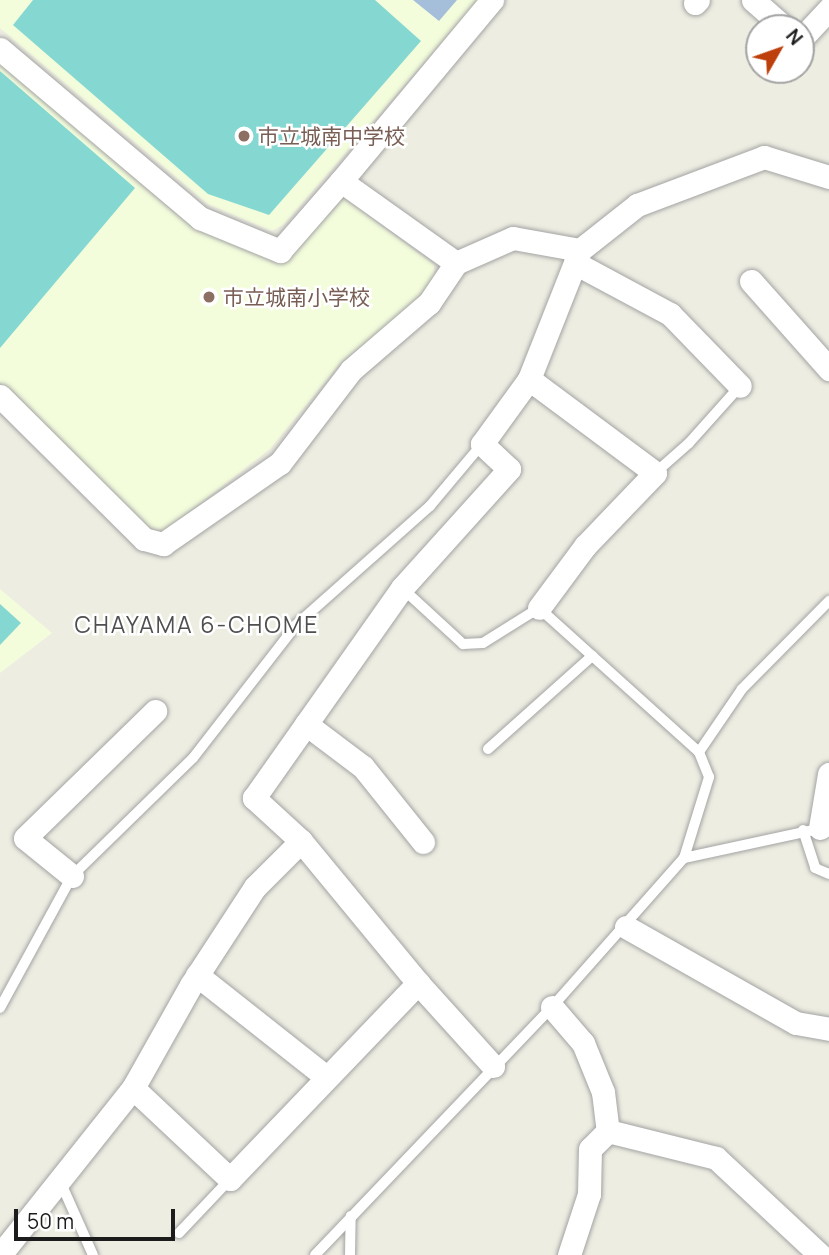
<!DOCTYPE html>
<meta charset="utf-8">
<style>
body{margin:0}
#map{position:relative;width:829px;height:1255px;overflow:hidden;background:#edede2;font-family:Manrope,"Noto Sans JP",sans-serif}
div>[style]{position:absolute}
.education>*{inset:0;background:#f3fddc}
.pitch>*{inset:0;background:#84d8d1}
.water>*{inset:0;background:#a5bed9}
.roads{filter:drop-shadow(0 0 2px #a3a3a3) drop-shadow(0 0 2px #a3a3a3)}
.service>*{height:10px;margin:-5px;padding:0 5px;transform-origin:5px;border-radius:5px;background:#fff}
.minor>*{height:23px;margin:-11.5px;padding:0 11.5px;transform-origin:11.5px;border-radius:11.5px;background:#fff}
.dots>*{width:19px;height:19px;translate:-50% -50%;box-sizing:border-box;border:4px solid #fff;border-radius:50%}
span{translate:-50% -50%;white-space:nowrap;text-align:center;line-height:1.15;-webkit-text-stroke:5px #fff;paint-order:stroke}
.education-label{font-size:21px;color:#785e54}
.left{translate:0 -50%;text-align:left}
.neighbourhood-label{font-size:23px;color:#4f4f4f;letter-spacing:2px}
.north{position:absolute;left:745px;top:14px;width:70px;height:70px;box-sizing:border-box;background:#fff;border:2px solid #a4a4a4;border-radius:50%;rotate:50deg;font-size:19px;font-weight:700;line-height:28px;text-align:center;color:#1c1c1c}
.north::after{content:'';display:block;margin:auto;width:24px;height:32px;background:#bd400c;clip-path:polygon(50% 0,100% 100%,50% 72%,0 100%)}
.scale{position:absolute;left:14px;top:1209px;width:161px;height:32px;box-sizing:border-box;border:4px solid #1c1c1c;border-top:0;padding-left:9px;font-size:21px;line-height:24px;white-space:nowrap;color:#1c1c1c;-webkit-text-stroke:5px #fff;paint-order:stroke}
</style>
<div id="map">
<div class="education">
<div style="clip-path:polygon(0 0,478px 0,283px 225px,272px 231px,208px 204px,0 28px)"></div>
<div style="clip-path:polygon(0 63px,182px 219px,287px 260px,344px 198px,434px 265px,434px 279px,403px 315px,341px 362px,270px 449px,164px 531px,145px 528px,70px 458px,0 382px)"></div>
<div style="clip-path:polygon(0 589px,52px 633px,0 673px)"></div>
</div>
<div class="pitch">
<div style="clip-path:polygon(33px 0,375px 0,421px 41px,269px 215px,208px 194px,13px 25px)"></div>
<div style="clip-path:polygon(0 71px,135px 188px,0 348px)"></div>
<div style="clip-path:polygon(0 604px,21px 623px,0 645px)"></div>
</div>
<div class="water">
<div style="clip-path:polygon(413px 0,457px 0,439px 21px)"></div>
</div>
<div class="roads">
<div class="service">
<div style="left:655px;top:473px;width:45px;rotate:-41.4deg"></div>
<div style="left:689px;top:443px;width:76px;rotate:-48.2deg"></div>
<div style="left:402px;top:588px;width:83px;rotate:42.6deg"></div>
<div style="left:463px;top:644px;width:20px;rotate:-3deg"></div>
<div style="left:483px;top:643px;width:66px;rotate:-32deg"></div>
<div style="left:539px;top:608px;width:215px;rotate:42deg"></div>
<div style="left:488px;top:749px;width:140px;rotate:-41.8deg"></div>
<div style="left:803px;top:830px;width:40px;rotate:72deg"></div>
<div style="left:815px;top:868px;width:15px;rotate:23deg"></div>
<div style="left:684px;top:858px;width:142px;rotate:-12.2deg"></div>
<div style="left:0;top:1008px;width:150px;rotate:-61.4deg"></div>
<div style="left:72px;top:876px;width:169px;rotate:-44.3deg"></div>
<div style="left:193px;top:758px;width:168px;rotate:-52.2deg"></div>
<div style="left:296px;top:625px;width:179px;rotate:-41.6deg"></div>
<div style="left:430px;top:506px;width:81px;rotate:-50deg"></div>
<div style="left:60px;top:1181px;width:81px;rotate:66deg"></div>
<div style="left:179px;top:1233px;width:74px;rotate:-46.6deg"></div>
<div style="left:315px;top:1255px;width:343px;rotate:-46.3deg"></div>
<div style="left:552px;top:1007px;width:199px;rotate:-48.5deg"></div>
<div style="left:684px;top:858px;width:85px;rotate:-72.8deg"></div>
<div style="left:709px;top:777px;width:27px;rotate:-112deg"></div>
<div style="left:699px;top:752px;width:76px;rotate:-55.7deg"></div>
<div style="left:742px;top:689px;width:124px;rotate:-45.3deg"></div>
<div style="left:350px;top:1255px;width:39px;rotate:-89deg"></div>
</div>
<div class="minor">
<div style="left:753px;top:0;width:43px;rotate:41.2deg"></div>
<div style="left:695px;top:3px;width:4px;rotate:-45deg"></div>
<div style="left:801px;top:39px;width:41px;rotate:-47deg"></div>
<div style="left:0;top:49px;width:262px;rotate:40.2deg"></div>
<div style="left:200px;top:218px;width:87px;rotate:22.4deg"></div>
<div style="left:280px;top:251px;width:93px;rotate:-48.9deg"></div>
<div style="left:341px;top:181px;width:141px;rotate:35.5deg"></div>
<div style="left:456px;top:263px;width:62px;rotate:-23.7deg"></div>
<div style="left:513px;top:238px;width:68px;rotate:10.2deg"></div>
<div style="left:580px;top:250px;width:73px;rotate:-38.3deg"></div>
<div style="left:637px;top:205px;width:136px;rotate:-20.7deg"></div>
<div style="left:764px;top:157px;width:68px;rotate:17.1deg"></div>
<div style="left:341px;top:181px;width:236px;rotate:-50.2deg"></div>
<div style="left:575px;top:263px;width:108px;rotate:28.2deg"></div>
<div style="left:670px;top:314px;width:100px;rotate:45.8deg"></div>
<div style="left:751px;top:281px;width:118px;rotate:48.4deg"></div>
<div style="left:529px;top:379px;width:157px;rotate:36.7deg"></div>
<div style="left:655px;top:473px;width:101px;rotate:133.8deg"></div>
<div style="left:585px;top:546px;width:77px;rotate:126.6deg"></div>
<div style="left:0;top:396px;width:203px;rotate:44.8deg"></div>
<div style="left:144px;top:539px;width:20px;rotate:15deg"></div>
<div style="left:163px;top:544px;width:142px;rotate:-34.7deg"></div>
<div style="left:280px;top:463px;width:117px;rotate:-52.6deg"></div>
<div style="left:351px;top:370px;width:103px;rotate:-40.7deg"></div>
<div style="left:429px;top:303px;width:48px;rotate:-56deg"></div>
<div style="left:306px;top:724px;width:71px;rotate:37deg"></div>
<div style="left:363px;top:767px;width:96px;rotate:51.3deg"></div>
<div style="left:820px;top:828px;width:55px;rotate:-80.5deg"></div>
<div style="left:72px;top:876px;width:60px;rotate:-141deg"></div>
<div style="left:25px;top:838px;width:182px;rotate:-44.3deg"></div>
<div style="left:626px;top:927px;width:195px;rotate:29.5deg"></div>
<div style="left:796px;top:1023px;width:34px;rotate:10deg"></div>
<div style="left:197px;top:975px;width:164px;rotate:38.3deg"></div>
<div style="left:418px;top:983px;width:184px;rotate:-129.5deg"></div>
<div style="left:301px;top:841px;width:64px;rotate:-137.5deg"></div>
<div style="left:254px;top:798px;width:257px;rotate:-54.8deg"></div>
<div style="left:402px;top:588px;width:160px;rotate:-48deg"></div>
<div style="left:509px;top:469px;width:37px;rotate:-137deg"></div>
<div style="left:482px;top:444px;width:80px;rotate:-54.1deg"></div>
<div style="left:529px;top:379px;width:139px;rotate:-68.4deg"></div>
<div style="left:552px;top:1007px;width:48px;rotate:49.3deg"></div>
<div style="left:583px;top:1043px;width:53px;rotate:67.8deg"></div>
<div style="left:603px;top:1092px;width:39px;rotate:83deg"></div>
<div style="left:608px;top:1131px;width:25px;rotate:135deg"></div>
<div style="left:590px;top:1149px;width:45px;rotate:91.3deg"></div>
<div style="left:589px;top:1194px;width:64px;rotate:108.2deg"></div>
<div style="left:133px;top:1088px;width:133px;rotate:43.2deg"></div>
<div style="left:230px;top:1179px;width:272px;rotate:-46.2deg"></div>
<div style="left:418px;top:983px;width:112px;rotate:47.9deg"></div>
<div style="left:608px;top:1131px;width:111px;rotate:14deg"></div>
<div style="left:716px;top:1158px;width:142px;rotate:43deg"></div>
<div style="left:0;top:1255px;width:213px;rotate:-51.5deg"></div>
<div style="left:133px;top:1088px;width:118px;rotate:-60.6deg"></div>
<div style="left:191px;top:985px;width:117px;rotate:-56.9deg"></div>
<div style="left:255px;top:887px;width:65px;rotate:-45deg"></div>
</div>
</div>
<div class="dots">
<div style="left:244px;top:136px;background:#8d6e63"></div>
<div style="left:209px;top:297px;background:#8d6e63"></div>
</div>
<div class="education-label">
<span class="left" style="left:258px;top:136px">市立城南中学校</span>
<span class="left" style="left:223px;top:297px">市立城南小学校</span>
</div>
<div class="neighbourhood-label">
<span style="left:197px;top:624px">CHAYAMA 6-CHOME</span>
</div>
<div class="north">N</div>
<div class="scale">50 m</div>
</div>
